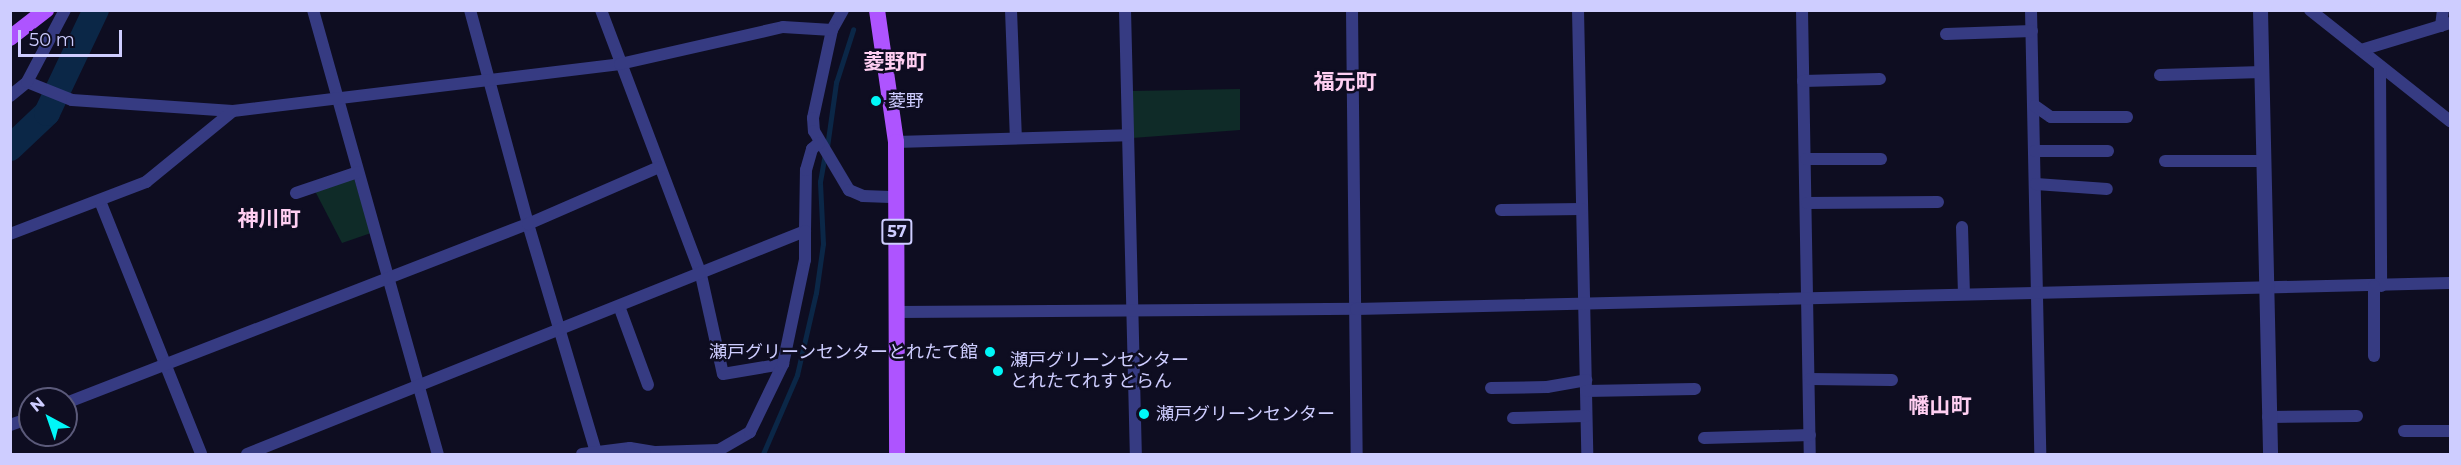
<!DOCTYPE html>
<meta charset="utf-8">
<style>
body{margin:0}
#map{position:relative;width:2461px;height:465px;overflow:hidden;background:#0e0d21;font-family:Montserrat,"Noto Sans JP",sans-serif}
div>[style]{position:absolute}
.green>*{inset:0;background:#0f2b28}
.stream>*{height:4.5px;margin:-2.25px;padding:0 2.25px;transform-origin:2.25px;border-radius:2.25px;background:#0b2747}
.river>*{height:26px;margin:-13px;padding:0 13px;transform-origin:13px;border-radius:13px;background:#0b2747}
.minor>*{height:12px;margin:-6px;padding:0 6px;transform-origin:6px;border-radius:6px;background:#363b82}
.tertiary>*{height:15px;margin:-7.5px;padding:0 7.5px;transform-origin:7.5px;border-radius:7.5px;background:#363b82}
.primary>*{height:16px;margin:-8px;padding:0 8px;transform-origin:8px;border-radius:8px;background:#ae54ff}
.dots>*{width:16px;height:16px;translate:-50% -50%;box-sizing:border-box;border:3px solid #0e0d21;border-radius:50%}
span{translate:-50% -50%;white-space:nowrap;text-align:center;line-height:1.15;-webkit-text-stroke:5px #0e0d21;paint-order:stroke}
.shield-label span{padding:2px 4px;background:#0e0d21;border:2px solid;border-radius:4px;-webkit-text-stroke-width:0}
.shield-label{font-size:16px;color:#cecdff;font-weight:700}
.poi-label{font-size:18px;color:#cecdff}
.left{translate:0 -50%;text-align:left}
.right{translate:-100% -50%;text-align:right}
.quarter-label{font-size:21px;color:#ffcff2;font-weight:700}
.frame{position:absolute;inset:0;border:12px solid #cecdff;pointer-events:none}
.north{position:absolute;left:18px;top:387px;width:60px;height:60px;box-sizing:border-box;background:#0e0d21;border:2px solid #5b5a7a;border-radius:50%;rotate:320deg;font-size:16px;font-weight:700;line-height:24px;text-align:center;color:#cecdff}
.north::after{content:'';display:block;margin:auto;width:21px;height:27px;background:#00f7f8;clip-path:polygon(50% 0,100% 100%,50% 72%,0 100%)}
.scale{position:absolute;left:18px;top:30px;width:104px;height:27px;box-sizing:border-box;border:3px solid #cecdff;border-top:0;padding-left:8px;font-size:18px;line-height:21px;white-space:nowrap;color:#cecdff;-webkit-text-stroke:4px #0e0d21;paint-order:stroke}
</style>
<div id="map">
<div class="green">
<div style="clip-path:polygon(1240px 89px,1240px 130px,1132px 138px,1131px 91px)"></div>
<div style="clip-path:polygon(354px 178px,371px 233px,342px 243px,315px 191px)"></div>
</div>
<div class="stream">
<div style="left:827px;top:147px;width:65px;rotate:-82deg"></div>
<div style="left:836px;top:83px;width:56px;rotate:-72.2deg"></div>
<div style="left:763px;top:454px;width:86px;rotate:-66.7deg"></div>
<div style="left:797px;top:375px;width:84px;rotate:-77deg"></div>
<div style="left:816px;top:293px;width:49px;rotate:-81.9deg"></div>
<div style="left:823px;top:244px;width:62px;rotate:-92.8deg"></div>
<div style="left:820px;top:182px;width:27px;rotate:-80deg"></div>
</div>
<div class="river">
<div style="left:10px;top:148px;width:51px;rotate:-43.4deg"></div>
<div style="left:47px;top:113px;width:114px;rotate:-64.6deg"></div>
</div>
<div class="minor">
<div style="left:313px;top:10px;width:461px;rotate:74.3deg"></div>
<div style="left:470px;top:10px;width:222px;rotate:74.8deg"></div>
<div style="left:528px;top:224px;width:238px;rotate:73.4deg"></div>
<div style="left:601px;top:10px;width:283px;rotate:69.3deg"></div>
<div style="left:701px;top:275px;width:101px;rotate:77.5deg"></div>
<div style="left:723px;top:374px;width:61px;rotate:-9.5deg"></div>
<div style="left:843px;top:10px;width:23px;rotate:119deg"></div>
<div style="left:832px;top:30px;width:90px;rotate:102.2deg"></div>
<div style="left:813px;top:118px;width:13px;rotate:86deg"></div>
<div style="left:814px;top:131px;width:69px;rotate:59.3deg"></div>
<div style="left:849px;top:190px;width:15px;rotate:23deg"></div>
<div style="left:863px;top:196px;width:34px;rotate:2deg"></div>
<div style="left:1011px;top:10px;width:128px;rotate:87.8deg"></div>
<div style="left:1125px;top:10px;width:444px;rotate:88.6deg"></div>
<div style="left:1352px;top:10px;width:444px;rotate:89.4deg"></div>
<div style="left:1578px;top:10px;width:444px;rotate:88.8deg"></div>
<div style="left:1802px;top:10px;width:444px;rotate:89deg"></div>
<div style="left:2031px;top:10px;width:444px;rotate:88.8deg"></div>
<div style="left:2310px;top:10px;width:179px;rotate:38.4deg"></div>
<div style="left:2441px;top:26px;width:16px;rotate:-83deg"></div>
<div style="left:1946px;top:34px;width:86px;rotate:-2deg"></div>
<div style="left:2361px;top:50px;width:93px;rotate:-16.9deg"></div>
<div style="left:2380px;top:66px;width:220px;rotate:89.7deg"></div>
<div style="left:2160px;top:75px;width:102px;rotate:-1.7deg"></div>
<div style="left:1803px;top:81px;width:77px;rotate:-1.5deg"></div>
<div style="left:27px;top:82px;width:48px;rotate:21.8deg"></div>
<div style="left:72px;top:100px;width:161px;rotate:3.9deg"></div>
<div style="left:233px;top:111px;width:390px;rotate:-6.9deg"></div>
<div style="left:620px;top:64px;width:167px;rotate:-12.8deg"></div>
<div style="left:783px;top:27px;width:49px;rotate:3.5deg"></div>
<div style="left:10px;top:96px;width:22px;rotate:-39deg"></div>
<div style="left:27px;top:82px;width:81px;rotate:-62.2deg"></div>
<div style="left:2035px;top:106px;width:19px;rotate:35deg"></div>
<div style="left:2051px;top:117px;width:76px"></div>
<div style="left:896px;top:142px;width:231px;rotate:-1.7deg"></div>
<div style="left:2035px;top:151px;width:73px"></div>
<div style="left:1806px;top:159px;width:75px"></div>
<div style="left:2165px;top:161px;width:100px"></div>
<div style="left:2036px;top:184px;width:71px;rotate:4deg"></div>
<div style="left:296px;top:193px;width:65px;rotate:-18.7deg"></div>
<div style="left:100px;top:201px;width:272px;rotate:68.2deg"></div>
<div style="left:1807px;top:203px;width:131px;rotate:-0.4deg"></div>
<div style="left:1501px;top:210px;width:81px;rotate:-0.7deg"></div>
<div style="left:1962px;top:227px;width:66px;rotate:88.3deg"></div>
<div style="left:10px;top:234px;width:146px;rotate:-20.9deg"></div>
<div style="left:146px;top:182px;width:112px;rotate:-39.2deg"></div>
<div style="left:619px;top:306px;width:84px;rotate:69.8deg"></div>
<div style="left:897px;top:312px;width:459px;rotate:-0.4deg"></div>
<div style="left:1356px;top:309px;width:1094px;rotate:-1.36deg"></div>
<div style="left:2374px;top:356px;width:70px;rotate:-90deg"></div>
<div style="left:1810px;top:379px;width:82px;rotate:0.7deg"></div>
<div style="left:1491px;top:388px;width:56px;rotate:-1deg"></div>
<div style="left:1547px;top:387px;width:40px;rotate:-10deg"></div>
<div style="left:1586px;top:391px;width:109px;rotate:-1.1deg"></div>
<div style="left:66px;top:403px;width:495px;rotate:-21.2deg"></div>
<div style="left:528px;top:224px;width:143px;rotate:-23.5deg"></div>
<div style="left:2268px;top:417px;width:89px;rotate:-0.6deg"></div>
<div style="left:1513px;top:418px;width:73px;rotate:-1.6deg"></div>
<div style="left:10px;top:425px;width:21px;rotate:-19deg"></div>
<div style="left:2404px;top:431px;width:46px"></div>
<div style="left:1704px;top:438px;width:106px;rotate:-1.6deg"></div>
<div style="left:247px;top:454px;width:601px;rotate:-21.78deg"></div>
<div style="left:805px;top:231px;width:61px;rotate:-89.1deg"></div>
<div style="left:806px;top:170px;width:22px;rotate:-74deg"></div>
<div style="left:812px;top:149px;width:9px;rotate:-41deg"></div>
<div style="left:582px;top:454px;width:48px;rotate:-7.1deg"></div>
<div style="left:630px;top:448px;width:26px;rotate:9deg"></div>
<div style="left:656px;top:452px;width:63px;rotate:-1.8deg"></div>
<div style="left:719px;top:450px;width:36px;rotate:-30deg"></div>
<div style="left:750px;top:432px;width:76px;rotate:-64.1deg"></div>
<div style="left:783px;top:364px;width:106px;rotate:-78.1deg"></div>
<div style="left:805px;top:260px;width:29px;rotate:-90deg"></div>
</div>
<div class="tertiary">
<div style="left:2260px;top:10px;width:444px;rotate:88.7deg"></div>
</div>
<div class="primary">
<div style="left:877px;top:10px;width:133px;rotate:81.8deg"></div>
<div style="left:896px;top:142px;width:312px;rotate:89.8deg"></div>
<div style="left:10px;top:38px;width:46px;rotate:-37.9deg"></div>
</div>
<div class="dots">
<div style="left:876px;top:101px;background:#00f7f8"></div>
<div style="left:990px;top:352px;background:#00f7f8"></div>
<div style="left:998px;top:371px;background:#00f7f8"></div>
<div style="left:1144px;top:414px;background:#00f7f8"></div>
</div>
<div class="shield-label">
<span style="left:897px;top:232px">57</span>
</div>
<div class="poi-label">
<span class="left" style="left:888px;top:101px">菱野</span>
<span class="right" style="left:978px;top:352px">瀬戸グリーンセンターとれたて館</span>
<span class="left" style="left:1010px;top:371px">瀬戸グリーンセンター<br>とれたてれすとらん</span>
<span class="left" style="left:1156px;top:414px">瀬戸グリーンセンター</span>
</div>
<div class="quarter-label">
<span style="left:895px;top:62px">菱野町</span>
<span style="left:1345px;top:82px">福元町</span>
<span style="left:269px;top:219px">神川町</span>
<span style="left:1940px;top:406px">幡山町</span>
</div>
<div class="frame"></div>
<div class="north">N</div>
<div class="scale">50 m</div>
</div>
